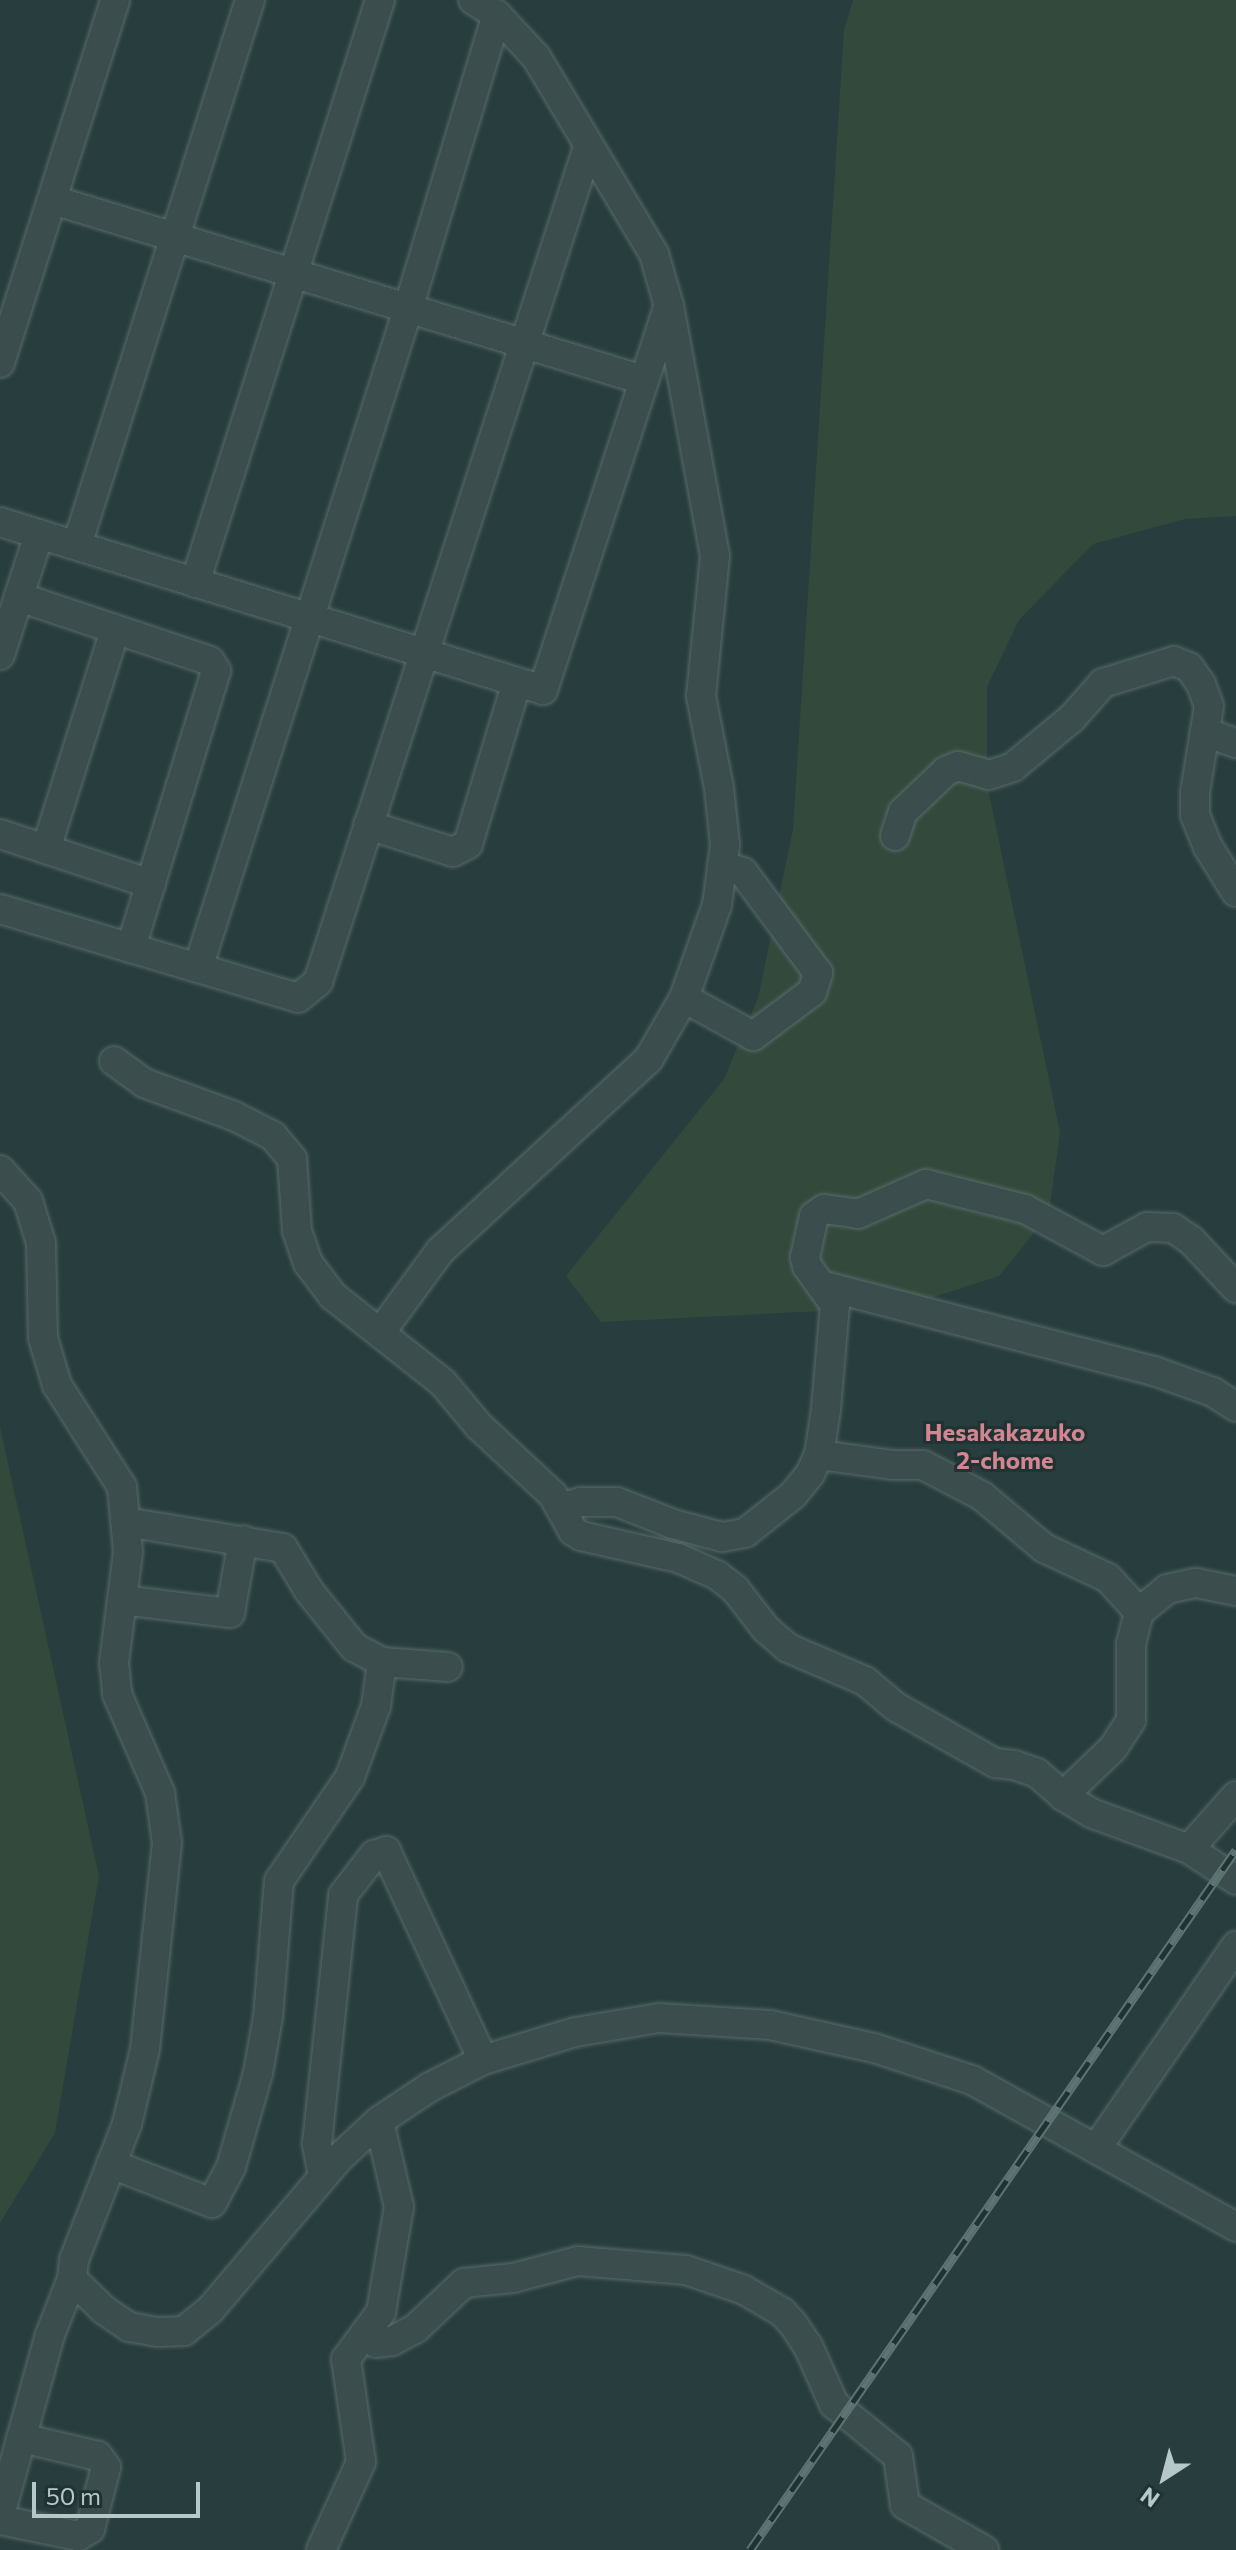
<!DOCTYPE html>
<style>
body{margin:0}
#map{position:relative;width:1236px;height:2550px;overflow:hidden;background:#283d3d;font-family:Commissioner,sans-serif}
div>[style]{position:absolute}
.green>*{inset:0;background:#33493b}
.roads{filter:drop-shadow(0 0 2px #596b6b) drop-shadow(0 0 2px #596b6b)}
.minor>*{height:28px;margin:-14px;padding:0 14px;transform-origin:14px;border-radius:14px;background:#3b4d4d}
.rail>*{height:9px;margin-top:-4.5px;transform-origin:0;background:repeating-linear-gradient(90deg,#203332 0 18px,#5e7474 0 36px);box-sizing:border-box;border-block:2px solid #5e7474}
span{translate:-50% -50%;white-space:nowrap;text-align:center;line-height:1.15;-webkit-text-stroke:6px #203332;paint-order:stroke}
.neighbourhood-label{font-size:24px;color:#d38591;font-weight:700}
.north{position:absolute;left:1124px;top:2438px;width:80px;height:80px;-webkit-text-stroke:6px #203332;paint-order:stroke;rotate:216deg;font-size:22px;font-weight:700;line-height:32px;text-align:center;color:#b7c8c8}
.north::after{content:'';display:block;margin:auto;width:28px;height:36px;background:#b7c8c8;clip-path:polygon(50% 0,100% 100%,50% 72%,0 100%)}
.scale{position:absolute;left:32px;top:2482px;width:168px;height:36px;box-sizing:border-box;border:4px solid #b7c8c8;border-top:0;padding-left:10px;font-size:24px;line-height:28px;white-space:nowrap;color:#b7c8c8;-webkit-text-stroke:6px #203332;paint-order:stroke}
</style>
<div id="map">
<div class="green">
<div style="clip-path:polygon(853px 0,1236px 0,1236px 516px,1185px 519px,1093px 544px,1019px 620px,987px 687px,987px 784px,1060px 1132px,1049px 1214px,999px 1276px,903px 1307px,601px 1322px,566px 1276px,724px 1079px,758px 998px,793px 829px,844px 30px)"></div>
<div style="clip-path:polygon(0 1427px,99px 1876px,55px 2133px,0 2223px)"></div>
</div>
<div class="roads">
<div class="minor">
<div style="left:53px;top:200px;width:617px;rotate:16.97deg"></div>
<div style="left:0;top:363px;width:381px;rotate:-72.4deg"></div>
<div style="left:0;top:522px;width:568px;rotate:17.19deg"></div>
<div style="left:543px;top:690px;width:403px;rotate:-71.9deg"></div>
<div style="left:77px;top:545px;width:572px;rotate:-72.39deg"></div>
<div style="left:195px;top:583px;width:612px;rotate:-72.39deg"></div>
<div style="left:19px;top:597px;width:201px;rotate:18.5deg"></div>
<div style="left:210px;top:661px;width:12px;rotate:59deg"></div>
<div style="left:216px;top:671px;width:290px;rotate:107.1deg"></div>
<div style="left:0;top:655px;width:127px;rotate:-72.1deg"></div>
<div style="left:1205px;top:732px;width:33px;rotate:20deg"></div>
<div style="left:368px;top:825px;width:89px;rotate:17.6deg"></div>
<div style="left:453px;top:852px;width:17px;rotate:-28deg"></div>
<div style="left:468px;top:844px;width:169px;rotate:-73.2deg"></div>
<div style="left:0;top:834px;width:159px;rotate:18.3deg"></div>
<div style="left:895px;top:836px;width:25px;rotate:-72deg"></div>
<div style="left:903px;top:812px;width:59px;rotate:-43.6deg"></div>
<div style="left:946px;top:771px;width:13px;rotate:-23deg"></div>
<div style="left:958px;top:766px;width:32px;rotate:16deg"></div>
<div style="left:989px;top:775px;width:25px;rotate:-18deg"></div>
<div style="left:1013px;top:767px;width:77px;rotate:-39.7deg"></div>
<div style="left:1072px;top:718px;width:47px;rotate:-48.5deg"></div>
<div style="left:1103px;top:683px;width:74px;rotate:-17.2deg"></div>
<div style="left:1174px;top:661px;width:16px;rotate:22deg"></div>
<div style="left:1189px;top:667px;width:21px;rotate:55deg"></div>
<div style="left:1201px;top:684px;width:23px;rotate:70deg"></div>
<div style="left:1209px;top:706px;width:87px;rotate:99.2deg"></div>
<div style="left:1195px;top:792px;width:23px;rotate:90deg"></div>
<div style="left:1195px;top:815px;width:35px;rotate:68deg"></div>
<div style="left:1208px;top:847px;width:53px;rotate:58.1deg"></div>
<div style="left:46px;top:849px;width:230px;rotate:-72.5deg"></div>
<div style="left:0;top:909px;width:311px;rotate:16.6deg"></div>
<div style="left:298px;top:998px;width:26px;rotate:-39deg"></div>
<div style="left:318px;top:982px;width:878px;rotate:-72.08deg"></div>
<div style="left:198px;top:968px;width:692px;rotate:-72.32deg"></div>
<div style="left:408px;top:309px;width:307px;rotate:-73.2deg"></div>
<div style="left:684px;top:998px;width:79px;rotate:28.8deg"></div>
<div style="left:753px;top:1036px;width:74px;rotate:-36.7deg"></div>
<div style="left:812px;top:992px;width:20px;rotate:-72deg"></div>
<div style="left:818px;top:973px;width:126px;rotate:-126.6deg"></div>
<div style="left:743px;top:872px;width:22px;rotate:-162deg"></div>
<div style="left:114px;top:1061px;width:37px;rotate:36deg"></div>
<div style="left:144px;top:1083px;width:96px;rotate:20.1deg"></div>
<div style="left:234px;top:1116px;width:44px;rotate:27.1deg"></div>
<div style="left:273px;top:1136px;width:30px;rotate:50deg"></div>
<div style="left:292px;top:1159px;width:72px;rotate:86deg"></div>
<div style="left:297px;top:1231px;width:34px;rotate:71deg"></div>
<div style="left:308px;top:1263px;width:41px;rotate:52.9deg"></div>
<div style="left:333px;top:1296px;width:140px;rotate:38.3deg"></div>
<div style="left:443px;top:1383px;width:56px;rotate:50.1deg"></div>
<div style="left:479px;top:1426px;width:101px;rotate:43deg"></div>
<div style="left:553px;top:1495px;width:41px;rotate:60.9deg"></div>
<div style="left:573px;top:1531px;width:9px;rotate:32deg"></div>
<div style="left:581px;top:1536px;width:99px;rotate:12.8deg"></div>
<div style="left:678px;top:1558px;width:43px;rotate:23.6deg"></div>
<div style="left:717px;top:1575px;width:23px;rotate:38deg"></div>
<div style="left:735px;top:1589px;width:51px;rotate:52.2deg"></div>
<div style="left:766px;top:1629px;width:29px;rotate:41deg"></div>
<div style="left:788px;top:1648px;width:84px;rotate:23.2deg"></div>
<div style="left:865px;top:1681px;width:40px;rotate:40deg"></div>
<div style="left:896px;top:1707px;width:114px;rotate:29.5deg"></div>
<div style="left:995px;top:1763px;width:19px;rotate:6deg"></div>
<div style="left:1014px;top:1765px;width:24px;rotate:19deg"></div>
<div style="left:1037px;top:1773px;width:35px;rotate:41deg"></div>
<div style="left:1063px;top:1796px;width:33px;rotate:31deg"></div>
<div style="left:1091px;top:1813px;width:104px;rotate:20.2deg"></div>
<div style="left:1189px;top:1849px;width:56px;rotate:33.4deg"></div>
<div style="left:0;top:1170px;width:42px;rotate:47.9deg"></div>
<div style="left:28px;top:1201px;width:44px;rotate:72.8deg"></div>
<div style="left:41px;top:1243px;width:95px;rotate:88.8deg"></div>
<div style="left:43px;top:1338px;width:49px;rotate:73.4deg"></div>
<div style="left:57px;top:1385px;width:121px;rotate:57.5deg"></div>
<div style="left:122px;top:1487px;width:65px;rotate:84.7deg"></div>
<div style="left:128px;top:1552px;width:112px;rotate:97.2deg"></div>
<div style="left:114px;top:1663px;width:31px;rotate:84deg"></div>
<div style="left:117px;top:1694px;width:108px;rotate:66.5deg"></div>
<div style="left:160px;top:1793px;width:50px;rotate:82deg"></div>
<div style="left:167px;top:1843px;width:207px;rotate:96.1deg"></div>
<div style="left:145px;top:2049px;width:77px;rotate:103.5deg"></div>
<div style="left:127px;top:2124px;width:146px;rotate:111.3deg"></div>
<div style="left:74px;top:2260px;width:19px;rotate:96deg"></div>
<div style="left:72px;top:2279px;width:45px;rotate:44.1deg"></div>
<div style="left:104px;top:2310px;width:30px;rotate:34deg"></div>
<div style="left:129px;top:2327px;width:29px;rotate:10deg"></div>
<div style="left:158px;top:2332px;width:26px;rotate:-2deg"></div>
<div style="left:184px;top:2331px;width:33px;rotate:-39deg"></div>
<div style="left:210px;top:2310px;width:199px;rotate:-49.7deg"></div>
<div style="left:339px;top:2158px;width:54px;rotate:-42.8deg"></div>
<div style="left:379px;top:2121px;width:61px;rotate:-33.7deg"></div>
<div style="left:430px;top:2087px;width:59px;rotate:-27deg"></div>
<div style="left:483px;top:2060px;width:97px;rotate:-16.8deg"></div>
<div style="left:576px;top:2032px;width:84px;rotate:-9.6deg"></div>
<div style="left:659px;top:2018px;width:111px;rotate:3.6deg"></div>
<div style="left:770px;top:2025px;width:107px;rotate:12.5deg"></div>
<div style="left:874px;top:2048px;width:103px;rotate:18.1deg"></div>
<div style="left:972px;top:2080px;width:302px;rotate:29.1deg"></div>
<div style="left:821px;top:1285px;width:344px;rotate:14.5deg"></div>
<div style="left:1154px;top:1371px;width:63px;rotate:19.6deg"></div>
<div style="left:1213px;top:1392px;width:27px;rotate:33deg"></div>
<div style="left:380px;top:1333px;width:102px;rotate:-53.8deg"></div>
<div style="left:440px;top:1251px;width:282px;rotate:-42.6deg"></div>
<div style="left:648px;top:1060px;width:72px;rotate:-59.9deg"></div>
<div style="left:684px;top:998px;width:99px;rotate:-70.5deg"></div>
<div style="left:717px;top:905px;width:61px;rotate:-82.4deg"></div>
<div style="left:725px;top:845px;width:57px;rotate:-96deg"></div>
<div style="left:719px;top:788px;width:94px;rotate:-101.1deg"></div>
<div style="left:701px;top:696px;width:141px;rotate:-84.3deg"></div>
<div style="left:715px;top:556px;width:254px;rotate:-100.4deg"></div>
<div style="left:669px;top:306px;width:54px;rotate:-106.1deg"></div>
<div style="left:654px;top:254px;width:230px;rotate:-120.9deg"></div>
<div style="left:536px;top:57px;width:57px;rotate:-132.9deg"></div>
<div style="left:497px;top:15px;width:28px;rotate:-148deg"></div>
<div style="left:819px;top:1455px;width:76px;rotate:7.6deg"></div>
<div style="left:894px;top:1465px;width:29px"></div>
<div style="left:923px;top:1465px;width:67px;rotate:27.7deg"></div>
<div style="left:982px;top:1496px;width:81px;rotate:40deg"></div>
<div style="left:1044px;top:1548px;width:71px;rotate:25.1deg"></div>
<div style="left:1108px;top:1578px;width:46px;rotate:47.6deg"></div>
<div style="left:561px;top:1508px;width:21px;rotate:-17deg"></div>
<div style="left:581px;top:1502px;width:36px"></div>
<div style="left:617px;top:1502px;width:60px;rotate:21.4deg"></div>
<div style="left:673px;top:1524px;width:51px;rotate:14.9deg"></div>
<div style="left:722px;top:1537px;width:23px;rotate:-10deg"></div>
<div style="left:745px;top:1533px;width:61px;rotate:-38.4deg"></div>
<div style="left:793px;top:1495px;width:27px;rotate:-51deg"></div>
<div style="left:810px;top:1474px;width:21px;rotate:-65deg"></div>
<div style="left:819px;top:1455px;width:47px;rotate:-81.3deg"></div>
<div style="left:826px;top:1409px;width:104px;rotate:-85.1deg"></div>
<div style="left:835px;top:1305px;width:48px;rotate:-125.7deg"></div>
<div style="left:807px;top:1266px;width:9px;rotate:-103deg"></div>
<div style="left:805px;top:1257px;width:42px;rotate:-77.6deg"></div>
<div style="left:814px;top:1216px;width:12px;rotate:-35deg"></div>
<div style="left:824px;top:1209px;width:34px;rotate:8deg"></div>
<div style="left:858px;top:1214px;width:74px;rotate:-23.8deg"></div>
<div style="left:926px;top:1184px;width:102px;rotate:14.2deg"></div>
<div style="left:1025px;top:1209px;width:89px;rotate:28.3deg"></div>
<div style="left:1103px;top:1251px;width:50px;rotate:-28.6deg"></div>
<div style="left:1147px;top:1227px;width:26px;rotate:2deg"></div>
<div style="left:1173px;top:1228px;width:22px;rotate:34deg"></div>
<div style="left:1191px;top:1240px;width:66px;rotate:46.8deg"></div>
<div style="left:126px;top:1522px;width:159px;rotate:9.4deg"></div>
<div style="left:283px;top:1548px;width:50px;rotate:58.8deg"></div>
<div style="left:309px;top:1591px;width:72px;rotate:51.2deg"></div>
<div style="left:354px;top:1647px;width:32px;rotate:28deg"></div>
<div style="left:382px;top:1662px;width:66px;rotate:4.3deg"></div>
<div style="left:122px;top:1600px;width:109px;rotate:6.9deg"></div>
<div style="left:230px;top:1613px;width:74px;rotate:-79.9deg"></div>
<div style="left:1063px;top:1796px;width:69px;rotate:-43.8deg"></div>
<div style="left:1113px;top:1748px;width:33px;rotate:-57deg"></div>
<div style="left:1131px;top:1720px;width:76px;rotate:-90deg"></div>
<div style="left:1131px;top:1644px;width:33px;rotate:-76deg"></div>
<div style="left:1139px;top:1612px;width:36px;rotate:-39deg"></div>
<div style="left:1167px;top:1589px;width:30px;rotate:-12deg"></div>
<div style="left:1196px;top:1583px;width:41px;rotate:11.3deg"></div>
<div style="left:1189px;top:1849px;width:71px;rotate:-48.4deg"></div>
<div style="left:1096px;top:2149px;width:247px;rotate:-55.4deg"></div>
<div style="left:111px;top:2164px;width:108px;rotate:21.1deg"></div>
<div style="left:212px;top:2203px;width:41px;rotate:-62.2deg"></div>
<div style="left:231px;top:2167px;width:98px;rotate:-74deg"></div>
<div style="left:258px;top:2073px;width:57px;rotate:-79.9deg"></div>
<div style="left:268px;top:2017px;width:136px;rotate:-85.4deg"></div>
<div style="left:279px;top:1881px;width:126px;rotate:-55.7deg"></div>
<div style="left:350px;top:1777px;width:76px;rotate:-69.9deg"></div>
<div style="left:376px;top:1706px;width:44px;rotate:-82.2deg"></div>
<div style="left:323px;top:2176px;width:33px;rotate:-101deg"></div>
<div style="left:317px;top:2144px;width:250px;rotate:-84deg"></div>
<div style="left:343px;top:1895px;width:51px;rotate:-52.2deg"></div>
<div style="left:374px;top:1855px;width:13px;rotate:-18deg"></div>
<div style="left:386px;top:1851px;width:230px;rotate:65.1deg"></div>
<div style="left:364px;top:2335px;width:14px;rotate:34deg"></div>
<div style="left:376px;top:2343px;width:16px;rotate:-7deg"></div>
<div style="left:392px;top:2341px;width:27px;rotate:-28deg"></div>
<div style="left:416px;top:2328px;width:66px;rotate:-43.2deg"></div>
<div style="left:464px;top:2283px;width:49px;rotate:-5.8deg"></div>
<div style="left:513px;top:2278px;width:67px;rotate:-14.7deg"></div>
<div style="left:578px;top:2261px;width:108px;rotate:4.8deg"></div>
<div style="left:686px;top:2270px;width:61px;rotate:19deg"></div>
<div style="left:744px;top:2290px;width:44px;rotate:30.1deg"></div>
<div style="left:782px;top:2312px;width:16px;rotate:47deg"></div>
<div style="left:793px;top:2324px;width:27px;rotate:56deg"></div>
<div style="left:808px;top:2346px;width:64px;rotate:65.9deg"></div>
<div style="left:834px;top:2404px;width:82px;rotate:39.1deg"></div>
<div style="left:898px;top:2456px;width:49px;rotate:81.9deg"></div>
<div style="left:905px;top:2505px;width:91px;rotate:29.7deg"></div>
<div style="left:0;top:2515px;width:187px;rotate:-74.5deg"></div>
<div style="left:50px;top:2335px;width:60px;rotate:-68.6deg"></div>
<div style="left:0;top:2520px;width:80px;rotate:11.6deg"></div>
<div style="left:78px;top:2536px;width:14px;rotate:-30deg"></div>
<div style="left:90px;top:2529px;width:64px;rotate:-75.5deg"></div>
<div style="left:106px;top:2467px;width:14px;rotate:-126deg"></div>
<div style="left:98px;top:2456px;width:79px;rotate:-166.8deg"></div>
<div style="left:321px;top:2550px;width:97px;rotate:-65.6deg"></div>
<div style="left:361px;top:2462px;width:104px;rotate:-98.3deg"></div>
<div style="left:346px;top:2359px;width:59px;rotate:-53.3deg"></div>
<div style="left:381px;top:2312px;width:107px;rotate:-80.3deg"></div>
<div style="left:399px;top:2207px;width:88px;rotate:-103.1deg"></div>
</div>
</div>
<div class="rail">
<div style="left:750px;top:2550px;width:852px;rotate:-55.23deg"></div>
</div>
<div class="neighbourhood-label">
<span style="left:1005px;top:1446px">Hesakakazuko<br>2-chome</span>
</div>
<div class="north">N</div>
<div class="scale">50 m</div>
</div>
